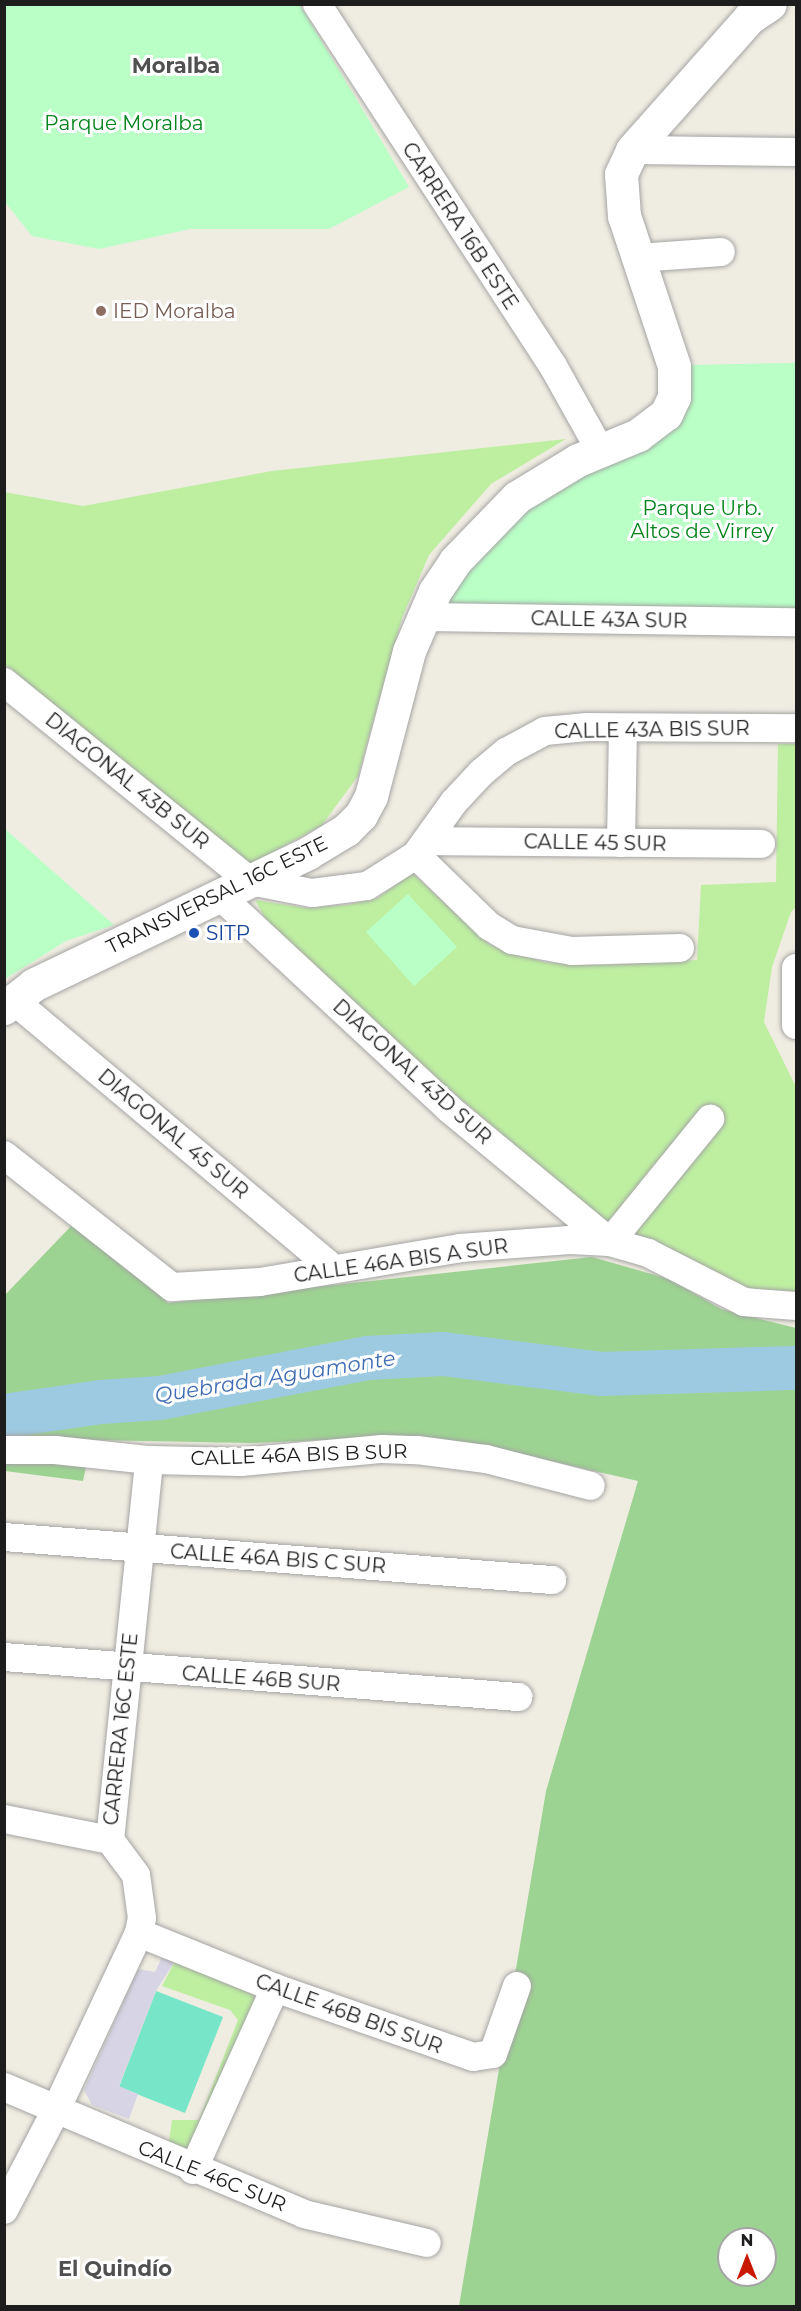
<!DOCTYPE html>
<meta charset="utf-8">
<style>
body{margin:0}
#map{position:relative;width:801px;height:2311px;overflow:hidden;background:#efece1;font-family:Montserrat,sans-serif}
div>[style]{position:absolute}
.grass>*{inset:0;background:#beefa1}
.forest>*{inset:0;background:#9dd392}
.park>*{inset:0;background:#b9ffc6}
.pitch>*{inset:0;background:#77e6c8}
.plaza>*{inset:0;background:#d7d5e5}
.river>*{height:44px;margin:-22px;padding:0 22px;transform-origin:22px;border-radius:22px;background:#9dcae1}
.roads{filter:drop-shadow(0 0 2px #a4a4a4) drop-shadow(0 0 2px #a4a4a4)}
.minor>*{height:28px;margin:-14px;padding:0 14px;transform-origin:14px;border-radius:14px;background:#fff}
.tertiary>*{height:33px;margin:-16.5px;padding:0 16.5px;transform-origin:16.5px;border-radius:16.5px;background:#fff}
.dots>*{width:16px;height:16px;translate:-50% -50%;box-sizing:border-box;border:3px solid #fff;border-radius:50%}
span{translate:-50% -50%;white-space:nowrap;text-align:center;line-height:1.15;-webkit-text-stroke:6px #fff;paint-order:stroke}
.park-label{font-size:20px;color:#01841b}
.street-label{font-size:20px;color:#1d1d1d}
.education-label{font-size:20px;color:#785e54}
.left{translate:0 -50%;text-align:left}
.transit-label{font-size:20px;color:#164399}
.neighbourhood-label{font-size:21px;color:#505050;font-weight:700}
.water-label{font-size:21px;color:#406db5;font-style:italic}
.frame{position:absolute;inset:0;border:6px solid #1d1d1d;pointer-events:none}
.north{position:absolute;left:717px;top:2227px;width:60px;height:60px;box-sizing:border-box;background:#fff;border:2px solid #a5a5a5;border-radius:50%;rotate:0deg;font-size:16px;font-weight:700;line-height:24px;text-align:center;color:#1d1d1d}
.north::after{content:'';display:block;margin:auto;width:21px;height:27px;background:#c91800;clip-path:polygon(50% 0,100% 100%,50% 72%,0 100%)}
</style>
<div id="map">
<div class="grass">
<div style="clip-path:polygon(566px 439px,491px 484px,429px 555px,402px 618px,358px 776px,322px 825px,244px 868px,5px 664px,4px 492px,83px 506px,272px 471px)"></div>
<div style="clip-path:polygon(778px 744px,796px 744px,796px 907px,791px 912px,772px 967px,764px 1022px,796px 1087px,796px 1298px,745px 1291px,607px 1225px,278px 941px,255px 900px,306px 908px,347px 905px,378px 898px,412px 873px,490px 945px,547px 963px,612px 965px,697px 960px,701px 885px,776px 882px)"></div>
<div style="clip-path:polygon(175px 1961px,253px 1994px,256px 2002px,190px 2148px,182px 2152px,168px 2148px,172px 2120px,199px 2120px,238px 2020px,230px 2010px,162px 1986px)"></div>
</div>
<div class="forest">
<div style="clip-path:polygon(evenodd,74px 1223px,168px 1303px,592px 1257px,669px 1279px,721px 1309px,796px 1328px,796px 2306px,459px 2306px,546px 1791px,638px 1481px,503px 1450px,397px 1437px,251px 1443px,92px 1440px,83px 1481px,5px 1471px,4px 1296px,74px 1223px,729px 2239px,765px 2239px,765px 2275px,729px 2275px,729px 2239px)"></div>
</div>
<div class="park">
<div style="clip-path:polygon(6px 5px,300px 5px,409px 187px,329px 229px,190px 229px,99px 249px,32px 236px,5px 202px)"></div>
<div style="clip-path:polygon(796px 363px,796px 612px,444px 608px,469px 570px,528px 503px,611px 457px,687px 365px)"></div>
<div style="clip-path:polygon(5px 829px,114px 925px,66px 941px,5px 979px)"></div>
<div style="clip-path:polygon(408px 894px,457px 947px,414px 986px,366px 932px)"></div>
</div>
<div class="pitch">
<div style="clip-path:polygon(156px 1991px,223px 2017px,185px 2113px,119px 2087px)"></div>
</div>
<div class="plaza">
<div style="clip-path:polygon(168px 1945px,175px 1961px,156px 1991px,119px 2086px,138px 2094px,129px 2119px,92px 2105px,84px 2090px,138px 1969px,155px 1972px)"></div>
</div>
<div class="river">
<div style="left:4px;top:1416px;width:98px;rotate:-8.2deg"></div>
<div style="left:101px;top:1402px;width:59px;rotate:-3.9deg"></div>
<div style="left:160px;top:1398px;width:211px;rotate:-10.9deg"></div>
<div style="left:367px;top:1358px;width:76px;rotate:-3deg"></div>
<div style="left:443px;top:1354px;width:159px;rotate:7.2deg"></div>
<div style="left:601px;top:1374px;width:195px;rotate:-1.8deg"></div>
</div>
<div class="roads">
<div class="minor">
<div style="left:317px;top:4px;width:432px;rotate:56.9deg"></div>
<div style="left:553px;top:366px;width:96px;rotate:60.8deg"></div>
<div style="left:632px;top:150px;width:164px;rotate:0.7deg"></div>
<div style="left:639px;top:258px;width:82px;rotate:-4.2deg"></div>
<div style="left:422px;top:617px;width:374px;rotate:0.8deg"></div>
<div style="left:4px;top:682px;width:316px;rotate:39deg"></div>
<div style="left:250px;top:881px;width:63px;rotate:11deg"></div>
<div style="left:312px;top:893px;width:55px;rotate:-7.3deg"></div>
<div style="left:367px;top:886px;width:58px;rotate:-32.3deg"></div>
<div style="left:416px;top:855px;width:65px;rotate:-54.4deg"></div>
<div style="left:454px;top:802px;width:40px;rotate:-47deg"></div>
<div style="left:481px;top:773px;width:33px;rotate:-40deg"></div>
<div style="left:506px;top:752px;width:44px;rotate:-28.3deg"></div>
<div style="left:545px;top:731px;width:42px;rotate:-5.4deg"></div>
<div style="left:587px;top:727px;width:209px;rotate:0.3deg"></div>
<div style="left:429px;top:841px;width:332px;rotate:0.5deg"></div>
<div style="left:621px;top:843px;width:115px;rotate:-89deg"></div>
<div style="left:416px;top:855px;width:102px;rotate:44.2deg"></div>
<div style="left:489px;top:926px;width:27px;rotate:31deg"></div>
<div style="left:512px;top:940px;width:61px;rotate:10.4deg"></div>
<div style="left:572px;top:951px;width:108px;rotate:-1.6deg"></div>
<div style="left:219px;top:895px;width:313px;rotate:42.9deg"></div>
<div style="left:448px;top:1108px;width:210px;rotate:39.6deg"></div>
<div style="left:610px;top:1242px;width:159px;rotate:-50.9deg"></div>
<div style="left:796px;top:968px;width:57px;rotate:90deg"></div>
<div style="left:12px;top:999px;width:419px;rotate:40deg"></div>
<div style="left:4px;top:1155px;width:214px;rotate:38.2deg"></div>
<div style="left:172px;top:1287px;width:88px;rotate:-3.3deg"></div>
<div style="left:260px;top:1282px;width:203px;rotate:-9.6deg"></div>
<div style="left:460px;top:1248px;width:110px;rotate:-4.2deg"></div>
<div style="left:570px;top:1240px;width:40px;rotate:2.9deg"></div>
<div style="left:610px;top:1242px;width:40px;rotate:16deg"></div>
<div style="left:648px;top:1253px;width:108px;rotate:27deg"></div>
<div style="left:744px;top:1302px;width:52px;rotate:4.4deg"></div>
<div style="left:4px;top:1450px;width:51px"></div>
<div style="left:55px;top:1450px;width:95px;rotate:6.1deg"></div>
<div style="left:149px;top:1460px;width:92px;rotate:1.2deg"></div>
<div style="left:241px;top:1462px;width:142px;rotate:-5.3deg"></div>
<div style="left:382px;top:1449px;width:35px;rotate:2deg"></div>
<div style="left:417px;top:1450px;width:70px;rotate:7.4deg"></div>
<div style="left:486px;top:1459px;width:108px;rotate:14.4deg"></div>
<div style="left:4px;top:1537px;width:550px;rotate:4.49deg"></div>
<div style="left:4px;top:1657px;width:516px;rotate:4.45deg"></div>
<div style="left:4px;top:1819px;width:108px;rotate:11.2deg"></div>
<div style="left:139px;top:1933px;width:147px;rotate:22deg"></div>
<div style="left:275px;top:1988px;width:210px;rotate:19.2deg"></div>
<div style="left:473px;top:2057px;width:20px;rotate:-9deg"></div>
<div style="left:493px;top:2054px;width:72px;rotate:-70.6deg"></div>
<div style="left:4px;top:2087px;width:326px;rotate:22.9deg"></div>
<div style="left:304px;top:2214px;width:126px;rotate:13.3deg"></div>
<div style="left:193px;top:2170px;width:200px;rotate:-65.7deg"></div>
<div style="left:4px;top:2210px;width:110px;rotate:-62.5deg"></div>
<div style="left:55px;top:2112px;width:198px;rotate:-64.9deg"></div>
<div style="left:139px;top:1933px;width:15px;rotate:-79deg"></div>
<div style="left:142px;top:1918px;width:43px;rotate:-97.9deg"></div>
<div style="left:136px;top:1875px;width:44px;rotate:-126.6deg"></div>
<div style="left:110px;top:1840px;width:382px;rotate:-84.1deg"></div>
</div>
<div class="tertiary">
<div style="left:4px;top:1008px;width:37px;rotate:-38deg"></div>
<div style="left:33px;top:985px;width:305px;rotate:-25.6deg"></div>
<div style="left:308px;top:853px;width:44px;rotate:-31.2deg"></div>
<div style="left:346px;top:830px;width:21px;rotate:-45deg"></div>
<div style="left:361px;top:815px;width:21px;rotate:-62deg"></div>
<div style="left:371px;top:796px;width:150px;rotate:-75.3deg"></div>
<div style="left:409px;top:651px;width:65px;rotate:-66.6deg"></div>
<div style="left:435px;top:591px;width:36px;rotate:-56deg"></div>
<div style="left:455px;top:561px;width:89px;rotate:-45.9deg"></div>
<div style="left:517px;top:497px;width:71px;rotate:-31.2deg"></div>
<div style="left:578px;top:460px;width:65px;rotate:-22.6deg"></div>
<div style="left:638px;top:435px;width:35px;rotate:-37deg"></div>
<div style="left:666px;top:414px;width:19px;rotate:-65deg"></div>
<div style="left:674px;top:397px;width:31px;rotate:-90deg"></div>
<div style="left:674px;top:366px;width:158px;rotate:-108.4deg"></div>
<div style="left:624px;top:216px;width:42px;rotate:-94.1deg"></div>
<div style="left:621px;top:174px;width:26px;rotate:-65deg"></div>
<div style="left:632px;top:150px;width:176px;rotate:-48.4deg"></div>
<div style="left:749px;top:18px;width:25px;rotate:-34deg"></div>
</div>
</div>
<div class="dots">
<div style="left:101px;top:311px;background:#8d6e63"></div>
<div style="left:194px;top:933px;background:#1a4fb4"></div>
</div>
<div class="park-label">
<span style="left:124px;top:123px">Parque Moralba</span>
<span style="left:702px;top:520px">Parque Urb.<br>Altos de Virrey</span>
</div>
<div class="street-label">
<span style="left:460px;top:226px;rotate:57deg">CARRERA 16B ESTE</span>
<span style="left:609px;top:620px;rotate:1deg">CALLE 43A SUR</span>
<span style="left:652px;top:730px;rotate:-1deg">CALLE 43A BIS SUR</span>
<span style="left:127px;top:781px;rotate:39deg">DIAGONAL 43B SUR</span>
<span style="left:595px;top:843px;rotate:1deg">CALLE 45 SUR</span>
<span style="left:217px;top:895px;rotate:-26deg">TRANSVERSAL 16C ESTE</span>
<span style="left:412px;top:1072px;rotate:42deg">DIAGONAL 43D SUR</span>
<span style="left:173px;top:1134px;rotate:40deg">DIAGONAL 45 SUR</span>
<span style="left:401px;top:1261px;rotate:-8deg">CALLE 46A BIS A SUR</span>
<span style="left:299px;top:1455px;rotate:-2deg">CALLE 46A BIS B SUR</span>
<span style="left:278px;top:1559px;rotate:4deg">CALLE 46A BIS C SUR</span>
<span style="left:261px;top:1679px;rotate:4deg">CALLE 46B SUR</span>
<span style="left:121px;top:1729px;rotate:-84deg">CARRERA 16C ESTE</span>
<span style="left:349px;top:2014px;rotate:20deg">CALLE 46B BIS SUR</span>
<span style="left:212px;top:2176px;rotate:22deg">CALLE 46C SUR</span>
</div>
<div class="education-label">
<span class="left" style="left:113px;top:311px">IED Moralba</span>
</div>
<div class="transit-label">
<span class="left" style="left:206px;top:933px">SITP</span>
</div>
<div class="neighbourhood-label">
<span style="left:176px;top:66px">Moralba</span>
<span style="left:115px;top:2269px">El Quindío</span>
</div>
<div class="water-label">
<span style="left:275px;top:1377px;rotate:-9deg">Quebrada Aguamonte</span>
</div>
<div class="frame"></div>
<div class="north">N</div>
</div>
